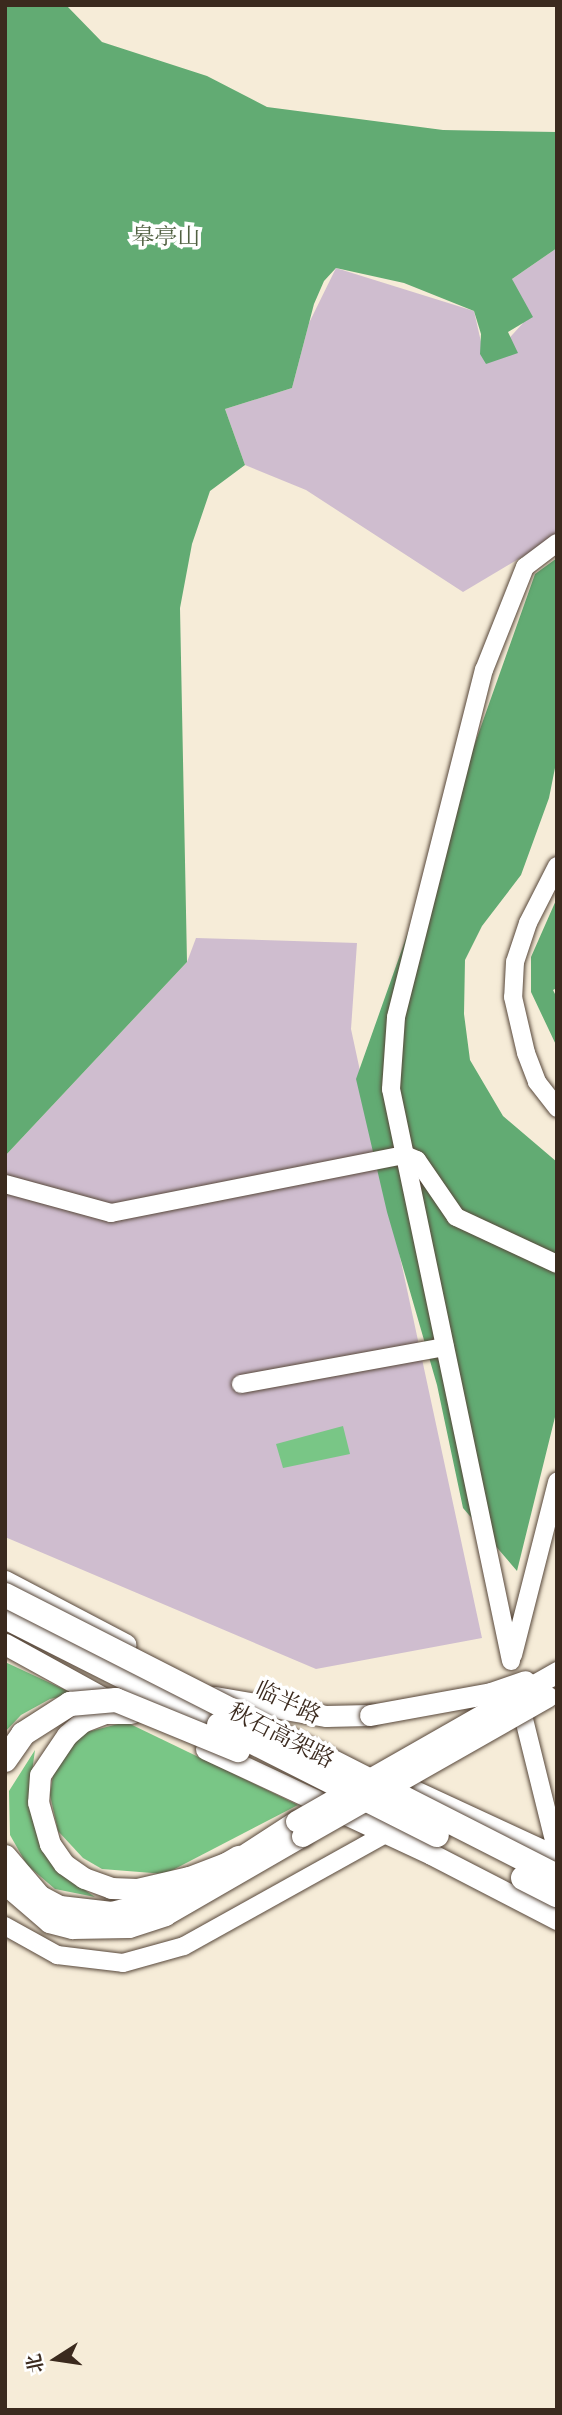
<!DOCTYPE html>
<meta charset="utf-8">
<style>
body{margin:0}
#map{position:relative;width:562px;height:2415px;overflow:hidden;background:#f6ecd8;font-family:"IM FELL French Canon","Noto Serif SC",serif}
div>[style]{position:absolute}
.industrial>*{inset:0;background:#cfbdcf}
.green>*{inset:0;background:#79c686}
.forest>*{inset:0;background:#62ab73}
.roads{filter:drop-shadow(0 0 2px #57473a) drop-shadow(0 0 2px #57473a)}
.minor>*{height:18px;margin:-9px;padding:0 9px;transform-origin:9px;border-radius:9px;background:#fff}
.major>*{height:21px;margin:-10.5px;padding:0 10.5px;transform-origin:10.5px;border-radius:10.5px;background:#fff}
.highway>*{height:24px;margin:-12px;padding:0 12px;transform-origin:12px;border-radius:12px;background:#fff}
.bridges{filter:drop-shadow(0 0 2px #57473a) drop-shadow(0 0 2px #57473a)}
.major-bridge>*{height:21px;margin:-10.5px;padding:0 10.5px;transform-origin:10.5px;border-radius:10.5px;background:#fff}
.highway-bridge>*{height:24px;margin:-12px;padding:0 12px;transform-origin:12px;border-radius:12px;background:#fff}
span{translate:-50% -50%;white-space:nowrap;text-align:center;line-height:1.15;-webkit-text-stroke:7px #fff;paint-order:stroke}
.park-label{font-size:23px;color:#516142}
.street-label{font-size:23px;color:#3b2a1e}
.frame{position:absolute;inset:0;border:7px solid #3b2a1e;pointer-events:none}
.north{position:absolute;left:21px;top:2324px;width:70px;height:70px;-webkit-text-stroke:5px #fff;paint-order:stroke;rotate:258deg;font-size:19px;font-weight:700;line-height:28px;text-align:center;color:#3b2a1e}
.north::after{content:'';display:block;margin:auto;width:24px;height:32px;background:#3b2a1e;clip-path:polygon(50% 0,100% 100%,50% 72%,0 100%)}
</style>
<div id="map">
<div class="industrial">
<div style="clip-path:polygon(557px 248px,557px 536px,463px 592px,306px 490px,245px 465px,225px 409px,292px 388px,309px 323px,336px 268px,474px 311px,486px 364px,523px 323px,512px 279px)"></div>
<div style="clip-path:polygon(196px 938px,357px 943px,351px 1029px,482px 1638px,316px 1669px,5px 1537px,5px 1156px,187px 962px)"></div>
</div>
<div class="green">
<div style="clip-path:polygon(343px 1426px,350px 1454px,283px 1468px,276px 1444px)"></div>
<div style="clip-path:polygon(5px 1662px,74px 1694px,50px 1699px,21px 1715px,5px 1732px)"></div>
<div style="clip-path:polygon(126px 1722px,298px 1805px,165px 1874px,102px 1869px,83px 1858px,58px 1831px,50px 1795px,54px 1769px,83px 1733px)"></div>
<div style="clip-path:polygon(35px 1750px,32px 1772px,63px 1875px,95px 1897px,55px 1889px,27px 1865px,10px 1835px,9px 1791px)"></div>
</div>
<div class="forest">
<div style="clip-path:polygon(5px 5px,66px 5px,102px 42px,207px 76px,267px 107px,443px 130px,557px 132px,557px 248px,512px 279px,533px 317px,508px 332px,518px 353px,486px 364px,480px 354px,481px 334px,474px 311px,404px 283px,336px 268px,324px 281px,314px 304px,292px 388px,225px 409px,245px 465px,210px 491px,192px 544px,180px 608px,187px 962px,5px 1156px)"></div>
<div style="clip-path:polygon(557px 558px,557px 758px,549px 798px,521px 875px,482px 926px,465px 960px,464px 1014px,470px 1060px,503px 1116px,557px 1162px,557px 1409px,517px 1571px,463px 1508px,437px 1385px,387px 1212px,356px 1079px,535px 574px)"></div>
<div style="clip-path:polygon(557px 898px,557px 988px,553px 990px,557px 998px,557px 1047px,531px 992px,531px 957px)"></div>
</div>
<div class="roads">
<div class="minor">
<div style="left:557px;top:866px;width:64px;rotate:117deg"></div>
<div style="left:528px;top:923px;width:41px;rotate:108.4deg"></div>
<div style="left:515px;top:962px;width:35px;rotate:93deg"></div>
<div style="left:513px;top:997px;width:57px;rotate:76.9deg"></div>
<div style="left:526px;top:1053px;width:31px;rotate:69deg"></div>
<div style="left:537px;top:1082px;width:33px;rotate:52deg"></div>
<div style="left:5px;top:1184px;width:110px;rotate:15.3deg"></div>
<div style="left:111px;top:1213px;width:300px;rotate:-11.2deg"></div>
<div style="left:405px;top:1155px;width:13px;rotate:23deg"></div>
<div style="left:417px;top:1160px;width:69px;rotate:55.6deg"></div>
<div style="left:456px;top:1217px;width:111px;rotate:25deg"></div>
<div style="left:241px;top:1384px;width:207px;rotate:-10.3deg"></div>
<div style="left:513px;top:1655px;width:179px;rotate:-75.7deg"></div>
<div style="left:511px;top:1661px;width:584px;rotate:-101.85deg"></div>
<div style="left:391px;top:1089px;width:72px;rotate:-86deg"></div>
<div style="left:396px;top:1017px;width:358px;rotate:-75.8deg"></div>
<div style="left:484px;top:670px;width:111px;rotate:-68.3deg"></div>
<div style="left:525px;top:567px;width:40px;rotate:-37deg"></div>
<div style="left:519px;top:1699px;width:158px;rotate:76.1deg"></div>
<div style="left:5px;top:1926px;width:60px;rotate:29.1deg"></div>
<div style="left:57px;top:1955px;width:66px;rotate:6.9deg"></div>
<div style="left:123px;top:1963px;width:63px;rotate:-15.6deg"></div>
<div style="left:184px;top:1946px;width:232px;rotate:-29.1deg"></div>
</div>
<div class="major">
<div style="left:5px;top:1581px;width:136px;rotate:27.7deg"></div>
<div style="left:5px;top:1644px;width:124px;rotate:28.8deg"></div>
<div style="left:215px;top:1697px;width:113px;rotate:9.7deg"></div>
<div style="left:326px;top:1716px;width:44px;rotate:-1.3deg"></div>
<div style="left:131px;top:1713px;width:26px;rotate:180deg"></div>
<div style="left:105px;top:1713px;width:25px;rotate:159deg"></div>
<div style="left:82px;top:1722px;width:20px;rotate:139deg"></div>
<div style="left:67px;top:1735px;width:48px;rotate:124deg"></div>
<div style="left:40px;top:1775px;width:27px;rotate:94deg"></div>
<div style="left:38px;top:1802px;width:44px;rotate:74.1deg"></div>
<div style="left:50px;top:1844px;width:24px;rotate:55deg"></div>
<div style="left:64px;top:1864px;width:24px;rotate:35deg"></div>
<div style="left:84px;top:1878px;width:29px;rotate:20deg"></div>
<div style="left:111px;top:1888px;width:26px;rotate:2deg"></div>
<div style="left:137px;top:1889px;width:53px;rotate:-13deg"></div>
<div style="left:189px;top:1877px;width:53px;rotate:-20.8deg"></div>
<div style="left:239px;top:1858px;width:68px;rotate:-33deg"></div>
<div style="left:206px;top:1749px;width:248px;rotate:25deg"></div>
<div style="left:431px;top:1854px;width:142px;rotate:27.3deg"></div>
<div style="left:406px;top:1787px;width:166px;rotate:24.9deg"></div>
<div style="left:5px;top:1884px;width:58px;rotate:40.8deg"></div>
<div style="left:49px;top:1922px;width:24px;rotate:15deg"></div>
<div style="left:72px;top:1928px;width:57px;rotate:-1deg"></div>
<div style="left:129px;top:1927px;width:38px;rotate:-18deg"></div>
<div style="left:165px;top:1915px;width:158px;rotate:-30deg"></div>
</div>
<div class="highway">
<div style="left:5px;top:1617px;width:240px;rotate:26.8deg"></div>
<div style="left:5px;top:1857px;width:52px;rotate:49.6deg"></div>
<div style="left:39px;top:1897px;width:24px;rotate:28deg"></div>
<div style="left:60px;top:1908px;width:52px;rotate:6.6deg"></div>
<div style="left:112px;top:1914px;width:55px;rotate:-13.8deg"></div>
<div style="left:165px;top:1901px;width:86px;rotate:-30.2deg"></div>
</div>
</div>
<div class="bridges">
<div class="major-bridge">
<div style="left:370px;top:1715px;width:123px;rotate:-10.3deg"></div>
<div style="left:491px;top:1693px;width:36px;rotate:-19deg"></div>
<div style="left:296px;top:1821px;width:301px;rotate:-29.7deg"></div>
<div style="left:302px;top:1836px;width:282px;rotate:-29.6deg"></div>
</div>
<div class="highway-bridge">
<div style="left:5px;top:1595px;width:619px;rotate:26.98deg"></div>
<div style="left:219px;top:1725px;width:244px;rotate:26.8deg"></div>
<div style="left:5px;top:1760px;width:32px;rotate:-55deg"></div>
<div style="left:23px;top:1734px;width:56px;rotate:-32.6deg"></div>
<div style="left:70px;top:1704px;width:46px;rotate:-5deg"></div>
<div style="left:116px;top:1700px;width:132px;rotate:22.3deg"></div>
<div style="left:523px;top:1878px;width:38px;rotate:27deg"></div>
</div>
</div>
<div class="park-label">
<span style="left:166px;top:237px">皋亭山</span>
</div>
<div class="street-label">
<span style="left:288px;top:1703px;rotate:25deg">临半路</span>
<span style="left:281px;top:1736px;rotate:27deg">秋石高架路</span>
</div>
<div class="frame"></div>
<div class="north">北</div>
</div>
